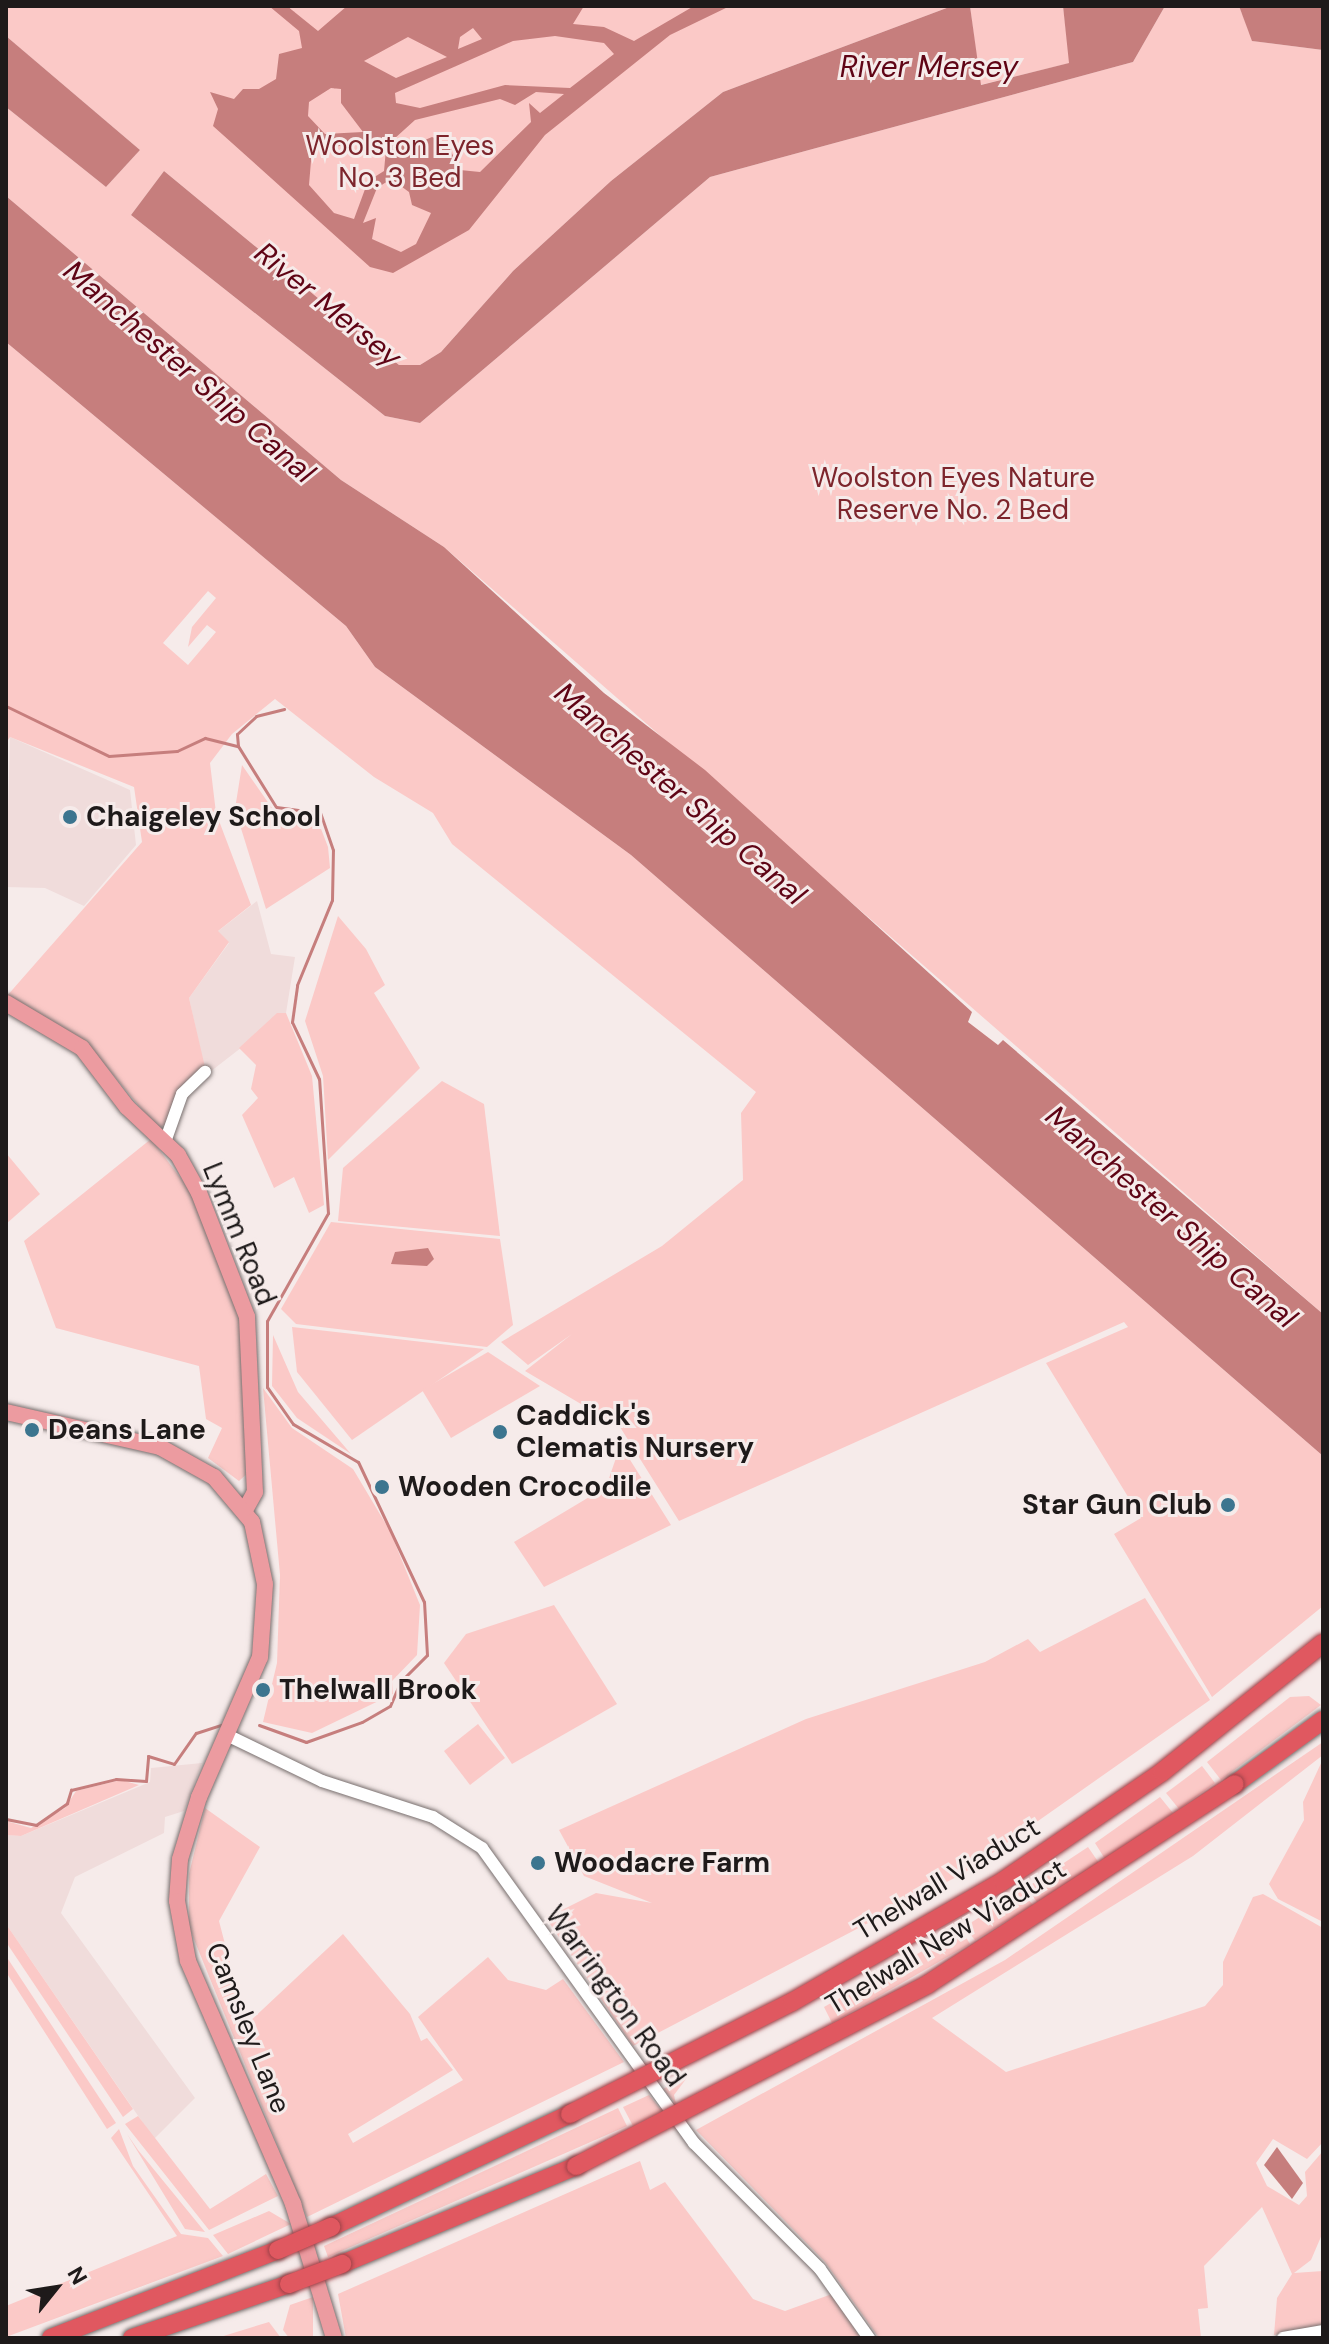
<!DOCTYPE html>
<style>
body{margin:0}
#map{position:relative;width:1329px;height:2344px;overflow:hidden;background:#f6ebea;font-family:"DM Sans",sans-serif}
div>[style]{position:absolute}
.built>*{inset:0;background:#f0dcdb}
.green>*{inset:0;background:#fbc9c7}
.water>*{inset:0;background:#c67e7d}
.stream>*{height:3px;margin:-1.5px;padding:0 1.5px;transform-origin:1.5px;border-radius:1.5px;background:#c67e7d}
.roads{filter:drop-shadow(0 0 2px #786f6e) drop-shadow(0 0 2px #786f6e)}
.minor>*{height:12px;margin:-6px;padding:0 6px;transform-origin:6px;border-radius:6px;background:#fff}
.major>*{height:16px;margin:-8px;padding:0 8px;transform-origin:8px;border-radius:8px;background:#ec9ba0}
.highway>*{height:18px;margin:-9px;padding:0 9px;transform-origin:9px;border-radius:9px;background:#e05860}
.bridges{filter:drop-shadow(0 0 2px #9c4248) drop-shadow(0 0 2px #9c4248)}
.highway-bridge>*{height:18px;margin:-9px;padding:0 9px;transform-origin:9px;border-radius:9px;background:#e05860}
.dots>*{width:22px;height:22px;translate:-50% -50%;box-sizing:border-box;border:4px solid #f6ebea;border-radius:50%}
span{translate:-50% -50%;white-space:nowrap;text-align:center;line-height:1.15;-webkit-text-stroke:6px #f6ebea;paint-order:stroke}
.park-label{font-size:28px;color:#7d252c}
.poi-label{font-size:28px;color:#1e1a1a;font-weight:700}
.left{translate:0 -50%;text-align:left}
.right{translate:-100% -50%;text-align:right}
.street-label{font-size:28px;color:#1e1a1a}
.water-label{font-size:30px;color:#5f0415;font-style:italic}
.frame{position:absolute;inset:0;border:8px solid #1e1a1a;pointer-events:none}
.north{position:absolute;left:16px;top:2248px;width:80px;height:80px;-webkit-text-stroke:6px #f6ebea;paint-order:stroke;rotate:60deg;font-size:22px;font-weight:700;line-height:32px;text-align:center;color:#1e1a1a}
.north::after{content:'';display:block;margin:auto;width:28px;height:36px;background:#1e1a1a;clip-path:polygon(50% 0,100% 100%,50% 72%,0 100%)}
</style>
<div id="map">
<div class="built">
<div style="clip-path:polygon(10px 737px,130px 790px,136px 845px,84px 906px,45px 888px,6px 887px)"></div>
<div style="clip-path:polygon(257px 901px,271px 954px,295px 957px,286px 1013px,206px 1075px,189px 998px,229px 943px,217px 932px)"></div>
<div style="clip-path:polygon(202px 1763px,184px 1811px,165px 1817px,164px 1833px,75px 1877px,61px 1913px,195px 2098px,154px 2139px,6px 1924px,6px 1835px,21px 1836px,150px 1782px,151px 1768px)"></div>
</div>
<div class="green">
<div style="clip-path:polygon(6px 6px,952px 6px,723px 92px,611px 181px,513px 271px,441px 352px,420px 365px,399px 365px,164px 171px,131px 215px,385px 416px,420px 423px,710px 177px,1133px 62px,1165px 6px,1239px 6px,1253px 41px,1323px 50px,1323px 1314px,444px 547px,341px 480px,6px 196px,6px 107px,106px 187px,140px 150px,6px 36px)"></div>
<div style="clip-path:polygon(970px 6px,1063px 6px,1070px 63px,980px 85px)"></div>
<div style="clip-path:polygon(evenodd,6px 342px,346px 626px,375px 667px,631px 855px,1323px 1456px,1323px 1606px,1212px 1697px,1114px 1534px,1141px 1518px,1046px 1363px,1128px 1327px,1124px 1322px,679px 1521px,620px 1427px,525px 1371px,572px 1334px,528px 1365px,501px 1342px,662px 1246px,743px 1180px,741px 1113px,756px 1092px,452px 844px,433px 813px,374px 777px,275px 699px,232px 734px,210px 763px,216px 813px,251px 905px,218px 931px,229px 942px,189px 998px,205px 1067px,167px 1123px,158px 1129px,87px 1043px,6px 997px,142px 842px,134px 787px,10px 737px,6px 743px,6px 342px,208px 591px,216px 598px,192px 627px,188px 647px,207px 625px,216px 632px,188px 665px,163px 643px,208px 591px)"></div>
<div style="clip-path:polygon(242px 765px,274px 811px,318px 821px,328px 847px,330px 868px,266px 909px,235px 809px)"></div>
<div style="clip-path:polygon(338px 916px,366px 949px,385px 985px,374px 993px,420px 1068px,328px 1160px,323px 1076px,305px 1021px)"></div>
<div style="clip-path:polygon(277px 1013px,286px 1013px,312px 1076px,324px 1205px,309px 1213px,294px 1177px,274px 1188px,242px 1115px,258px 1098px,251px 1089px,256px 1065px,239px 1048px)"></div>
<div style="clip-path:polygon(442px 1081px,484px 1104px,500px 1236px,338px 1221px,343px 1168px)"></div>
<div style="clip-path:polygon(151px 1139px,194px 1196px,241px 1317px,250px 1471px,239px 1481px,208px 1458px,222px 1428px,206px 1419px,199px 1366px,56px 1328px,24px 1241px)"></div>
<div style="clip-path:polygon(6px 1153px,40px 1194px,6px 1224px)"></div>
<div style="clip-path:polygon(331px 1222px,500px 1239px,513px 1325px,487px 1347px,296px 1324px,281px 1309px)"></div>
<div style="clip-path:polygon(292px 1327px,484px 1349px,352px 1440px,297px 1372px)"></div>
<div style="clip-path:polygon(273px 1335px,298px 1392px,351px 1454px,297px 1418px,272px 1386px)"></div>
<div style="clip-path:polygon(488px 1352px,540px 1386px,451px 1438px,422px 1390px)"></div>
<div style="clip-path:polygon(263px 1388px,292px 1428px,353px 1469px,390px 1531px,420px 1605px,417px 1655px,392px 1681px,393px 1694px,312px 1733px,263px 1722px,277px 1663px,280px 1575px)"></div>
<div style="clip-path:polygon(617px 1455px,627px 1455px,671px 1525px,544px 1587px,514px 1542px,606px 1487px)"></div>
<div style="clip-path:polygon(1145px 1598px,1210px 1700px,964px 1873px,633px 2046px,546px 1918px,596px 1893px,652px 1903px,584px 1876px,559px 1830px,806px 1719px,985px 1662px,1028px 1639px,1040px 1652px)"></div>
<div style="clip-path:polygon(554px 1605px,617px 1704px,512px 1764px,444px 1663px,466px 1634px)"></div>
<div style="clip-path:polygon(1309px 1696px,1321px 1705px,1221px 1780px,1207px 1762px,1290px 1697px)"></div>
<div style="clip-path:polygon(478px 1724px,505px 1758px,470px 1785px,444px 1751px)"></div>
<div style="clip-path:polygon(1323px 1742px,1323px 1755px,1193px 1856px,932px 2018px,1006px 2072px,1205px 2006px,1223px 1985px,1223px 1962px,1253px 1897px,1263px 1894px,1323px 1928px,1323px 2142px,1307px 2159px,1273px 2139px,1256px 2163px,1267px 2186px,1299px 2205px,1307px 2196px,1305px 2172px,1323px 2151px,1323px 2232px,1311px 2260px,1294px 2273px,1323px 2271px,1323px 2325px,1274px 2335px,1277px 2298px,1292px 2274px,1262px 2207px,1204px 2266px,1208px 2308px,1198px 2309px,1201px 2338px,879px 2338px,825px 2262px,696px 2130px,1005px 1960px)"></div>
<div style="clip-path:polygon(1323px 1759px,1323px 1922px,1278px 1899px,1269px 1884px,1304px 1820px,1303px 1802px)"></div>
<div style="clip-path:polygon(1202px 1766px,1215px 1783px,1179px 1809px,1166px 1793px)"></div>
<div style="clip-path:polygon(121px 1780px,139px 1785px,21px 1836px,6px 1835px,6px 1821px,31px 1828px,65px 1808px,76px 1791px)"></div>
<div style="clip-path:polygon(1160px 1797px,1173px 1813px,1105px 1859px,1095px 1843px)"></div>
<div style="clip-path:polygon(205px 1808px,260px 1847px,219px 1921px,246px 2025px,343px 1934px,410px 2014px,421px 2041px,427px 2038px,453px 2070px,348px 2134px,353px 2143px,463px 2080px,418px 2017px,488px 1957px,508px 1980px,546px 1990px,563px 1979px,624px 2062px,307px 2217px,189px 1927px,189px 1874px)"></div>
<div style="clip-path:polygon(1088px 1847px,1099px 1863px,1037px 1902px,1026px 1888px)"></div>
<div style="clip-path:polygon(1021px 1891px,1033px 1905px,975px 1940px,964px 1927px)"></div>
<div style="clip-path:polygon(6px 1924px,133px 2109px,123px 2117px,6px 1942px)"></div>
<div style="clip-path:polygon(961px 1929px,970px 1944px,832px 2023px,824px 2007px)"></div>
<div style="clip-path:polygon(6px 1956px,116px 2123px,107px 2129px,6px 1972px)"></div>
<div style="clip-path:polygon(689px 2075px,674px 2095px,676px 2104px,663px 2089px)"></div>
<div style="clip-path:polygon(649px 2095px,662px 2111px,633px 2126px,623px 2107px)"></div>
<div style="clip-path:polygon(618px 2108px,627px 2126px,328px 2257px,324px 2246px)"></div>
<div style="clip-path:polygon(138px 2116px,210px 2209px,266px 2174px,278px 2196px,209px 2230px,125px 2124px)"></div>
<div style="clip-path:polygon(119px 2129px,133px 2166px,181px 2234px,208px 2238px,223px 2256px,6px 2337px,6px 2306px,177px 2236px,111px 2138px)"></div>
<div style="clip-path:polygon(127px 2134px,138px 2150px,205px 2232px,185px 2229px)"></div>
<div style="clip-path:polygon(640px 2161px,650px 2190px,665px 2182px,753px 2299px,785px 2311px,832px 2294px,861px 2338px,346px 2338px,338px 2294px)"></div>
<div style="clip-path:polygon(269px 2211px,291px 2224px,228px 2254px,213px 2235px)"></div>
<div style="clip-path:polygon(313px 2297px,313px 2338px,289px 2338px,283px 2330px,290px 2305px)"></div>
<div style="clip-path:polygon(269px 2322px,281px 2338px,217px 2338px)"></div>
</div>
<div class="water">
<div style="clip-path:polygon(evenodd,269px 6px,287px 6px,318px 31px,347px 6px,584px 6px,573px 24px,604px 27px,634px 41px,694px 6px,730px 6px,670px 35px,545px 135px,469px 230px,393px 273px,370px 267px,213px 126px,218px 109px,210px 92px,234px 99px,243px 89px,259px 89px,276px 79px,279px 54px,302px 48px,299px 31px,269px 6px,473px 28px,482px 39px,458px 49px,460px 37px,473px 28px,269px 6px,555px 36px,604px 43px,614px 54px,570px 88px,505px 85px,420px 108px,396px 103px,395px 93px,513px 41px,555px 36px,269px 6px,408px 37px,447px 57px,396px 78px,364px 61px,408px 37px,269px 6px,331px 88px,341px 89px,341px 103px,363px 132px,325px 134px,308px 116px,309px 102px,331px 88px,269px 6px,536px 92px,564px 94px,540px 113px,529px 103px,531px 122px,480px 172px,460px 170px,447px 143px,432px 137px,406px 148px,394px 139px,415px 120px,500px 99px,515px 105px,536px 92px,269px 6px,377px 142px,386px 149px,384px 171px,368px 181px,354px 219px,334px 213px,309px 185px,312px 149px,377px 142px,269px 6px,391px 179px,409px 192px,412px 205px,431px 213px,416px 244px,401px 252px,372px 239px,376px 218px,363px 223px,377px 188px,391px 179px)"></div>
<div style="clip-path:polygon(952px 6px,970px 6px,981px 85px,1069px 63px,1063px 6px,1165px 6px,1133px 62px,710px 177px,420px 423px,385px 416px,131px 215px,164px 171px,399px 365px,420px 365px,441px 352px,513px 271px,611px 181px,723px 92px)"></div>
<div style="clip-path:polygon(1239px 6px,1323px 6px,1323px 50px,1252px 41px)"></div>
<div style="clip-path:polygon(6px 36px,140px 150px,106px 187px,6px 107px)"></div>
<div style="clip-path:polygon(6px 196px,341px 480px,444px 547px,604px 693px,705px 770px,972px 1012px,968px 1022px,998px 1045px,1003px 1040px,1323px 1314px,1323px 1456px,631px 855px,375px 667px,346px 626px,6px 342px)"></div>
<div style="clip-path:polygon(428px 1248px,434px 1259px,427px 1266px,391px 1264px,395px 1252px)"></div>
<div style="clip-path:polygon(1277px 2147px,1303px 2183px,1292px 2199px,1264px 2165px)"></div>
</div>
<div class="stream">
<div style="left:6px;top:706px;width:114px;rotate:25.9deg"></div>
<div style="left:109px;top:756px;width:68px;rotate:-4.2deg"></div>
<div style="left:177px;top:751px;width:31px;rotate:-25deg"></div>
<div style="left:205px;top:738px;width:34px;rotate:14deg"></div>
<div style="left:259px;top:1725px;width:50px;rotate:19.9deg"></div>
<div style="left:306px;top:1742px;width:59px;rotate:-19.7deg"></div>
<div style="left:362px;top:1722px;width:32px;rotate:-30deg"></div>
<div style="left:390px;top:1706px;width:26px;rotate:-67deg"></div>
<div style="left:400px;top:1682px;width:38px;rotate:-45deg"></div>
<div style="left:427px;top:1655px;width:53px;rotate:-93.2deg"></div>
<div style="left:424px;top:1602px;width:155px;rotate:-115.2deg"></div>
<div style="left:358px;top:1462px;width:75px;rotate:-149.7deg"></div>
<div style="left:293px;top:1424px;width:45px;rotate:-125.1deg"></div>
<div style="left:267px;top:1387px;width:66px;rotate:-90deg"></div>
<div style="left:267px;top:1321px;width:124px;rotate:-60.5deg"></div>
<div style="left:328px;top:1213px;width:134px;rotate:-93.8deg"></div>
<div style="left:319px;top:1079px;width:63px;rotate:-115.3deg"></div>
<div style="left:292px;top:1022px;width:37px;rotate:-82deg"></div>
<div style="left:297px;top:985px;width:92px;rotate:-67.6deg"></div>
<div style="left:332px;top:900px;width:50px;rotate:-88.9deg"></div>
<div style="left:333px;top:850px;width:39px;rotate:-109deg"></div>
<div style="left:320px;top:813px;width:44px;rotate:-172.2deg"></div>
<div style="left:276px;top:807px;width:72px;rotate:-121.9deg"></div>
<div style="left:238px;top:746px;width:12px;rotate:-95deg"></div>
<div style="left:237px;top:734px;width:26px;rotate:-43deg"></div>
<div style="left:256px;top:716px;width:29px;rotate:-14deg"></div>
<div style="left:6px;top:1819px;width:31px;rotate:11deg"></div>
<div style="left:36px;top:1825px;width:38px;rotate:-35deg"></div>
<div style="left:67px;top:1803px;width:14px;rotate:-73deg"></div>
<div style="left:71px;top:1790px;width:46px;rotate:-13.7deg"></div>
<div style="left:116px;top:1779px;width:30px;rotate:4deg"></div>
<div style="left:146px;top:1781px;width:25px;rotate:-85deg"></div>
<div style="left:148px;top:1756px;width:27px;rotate:17deg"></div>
<div style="left:174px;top:1764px;width:38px;rotate:-55deg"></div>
<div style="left:196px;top:1733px;width:28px;rotate:-18deg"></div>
</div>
<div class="roads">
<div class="minor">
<div style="left:165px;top:1142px;width:51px;rotate:-70.5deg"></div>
<div style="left:182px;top:1094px;width:32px;rotate:-44deg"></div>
<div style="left:229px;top:1736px;width:103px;rotate:25.8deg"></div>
<div style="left:322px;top:1781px;width:117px;rotate:18deg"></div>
<div style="left:433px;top:1817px;width:58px;rotate:32.3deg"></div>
<div style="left:482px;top:1848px;width:363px;rotate:54.3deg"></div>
<div style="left:694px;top:2143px;width:178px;rotate:45deg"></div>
<div style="left:820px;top:2269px;width:85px;rotate:54.6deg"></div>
<div style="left:1283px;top:2338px;width:41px;rotate:-9.9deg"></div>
</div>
<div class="major">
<div style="left:6px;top:1003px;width:88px;rotate:30.6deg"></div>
<div style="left:82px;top:1048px;width:74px;rotate:52.7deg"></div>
<div style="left:127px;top:1107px;width:70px;rotate:43.3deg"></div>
<div style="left:178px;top:1155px;width:43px;rotate:61.1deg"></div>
<div style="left:199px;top:1193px;width:133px;rotate:68.8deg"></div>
<div style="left:247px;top:1317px;width:175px;rotate:87.4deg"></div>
<div style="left:255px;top:1492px;width:21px;rotate:119deg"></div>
<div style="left:6px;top:1412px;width:158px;rotate:12.8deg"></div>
<div style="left:160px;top:1447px;width:62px;rotate:29.1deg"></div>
<div style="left:214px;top:1477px;width:59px;rotate:49.8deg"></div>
<div style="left:252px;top:1522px;width:63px;rotate:78.2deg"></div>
<div style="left:265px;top:1584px;width:73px;rotate:93.9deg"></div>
<div style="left:260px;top:1657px;width:153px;rotate:113.5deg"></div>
<div style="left:199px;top:1797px;width:65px;rotate:107deg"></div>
<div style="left:180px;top:1859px;width:42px;rotate:94.1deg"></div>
<div style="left:177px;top:1901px;width:61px;rotate:79.6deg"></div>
<div style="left:188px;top:1961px;width:265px;rotate:66.6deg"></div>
<div style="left:293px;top:2204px;width:140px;rotate:73deg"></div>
</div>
<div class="highway">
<div style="left:1235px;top:1784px;width:109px;rotate:-36deg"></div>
<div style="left:331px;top:2227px;width:264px;rotate:-25.3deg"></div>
<div style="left:342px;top:2264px;width:254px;rotate:-22.7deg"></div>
<div style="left:51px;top:2338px;width:243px;rotate:-21.2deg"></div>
<div style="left:132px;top:2338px;width:166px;rotate:-19deg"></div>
</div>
</div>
<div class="bridges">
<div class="highway-bridge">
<div style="left:570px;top:2114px;width:249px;rotate:-26.8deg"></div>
<div style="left:792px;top:2002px;width:243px;rotate:-29.8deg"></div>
<div style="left:1003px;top:1881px;width:193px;rotate:-34.4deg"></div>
<div style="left:1162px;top:1772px;width:206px;rotate:-38.7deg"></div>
<div style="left:576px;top:2166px;width:396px;rotate:-27.3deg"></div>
<div style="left:928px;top:1984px;width:366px;rotate:-33.1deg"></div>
<div style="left:278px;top:2250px;width:58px;rotate:-23.5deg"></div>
<div style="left:289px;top:2284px;width:57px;rotate:-20.7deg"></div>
</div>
</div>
<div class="dots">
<div style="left:70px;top:817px;background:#3c758f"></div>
<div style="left:32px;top:1430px;background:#3c758f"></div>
<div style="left:500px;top:1432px;background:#3c758f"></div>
<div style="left:382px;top:1487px;background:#3c758f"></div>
<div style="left:1228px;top:1505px;background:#3c758f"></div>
<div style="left:263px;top:1690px;background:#3c758f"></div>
<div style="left:538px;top:1863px;background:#3c758f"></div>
</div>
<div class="park-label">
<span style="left:400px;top:162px">Woolston Eyes<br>No. 3 Bed</span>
<span style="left:953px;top:494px">Woolston Eyes Nature<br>Reserve No. 2 Bed</span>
</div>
<div class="poi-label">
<span class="left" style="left:86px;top:817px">Chaigeley School</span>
<span class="left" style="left:516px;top:1432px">Caddick's<br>Clematis Nursery</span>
<span class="left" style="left:48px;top:1430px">Deans Lane</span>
<span class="left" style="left:398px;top:1487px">Wooden Crocodile</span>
<span class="right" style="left:1212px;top:1505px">Star Gun Club</span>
<span class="left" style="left:279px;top:1690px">Thelwall Brook</span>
<span class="left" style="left:554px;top:1863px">Woodacre Farm</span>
</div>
<div class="street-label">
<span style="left:239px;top:1234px;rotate:68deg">Lymm Road</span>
<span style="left:947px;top:1879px;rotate:-31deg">Thelwall Viaduct</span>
<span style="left:946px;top:1937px;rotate:-31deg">Thelwall New Viaduct</span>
<span style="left:615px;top:1996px;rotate:54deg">Warrington Road</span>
<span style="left:248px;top:2028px;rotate:68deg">Camsley Lane</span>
</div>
<div class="water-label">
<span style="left:929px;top:67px">River Mersey</span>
<span style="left:328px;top:305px;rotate:39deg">River Mersey</span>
<span style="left:189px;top:372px;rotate:41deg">Manchester Ship Canal</span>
<span style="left:680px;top:794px;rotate:41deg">Manchester Ship Canal</span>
<span style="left:1171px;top:1217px;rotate:41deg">Manchester Ship Canal</span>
</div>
<div class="frame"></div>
<div class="north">N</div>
</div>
